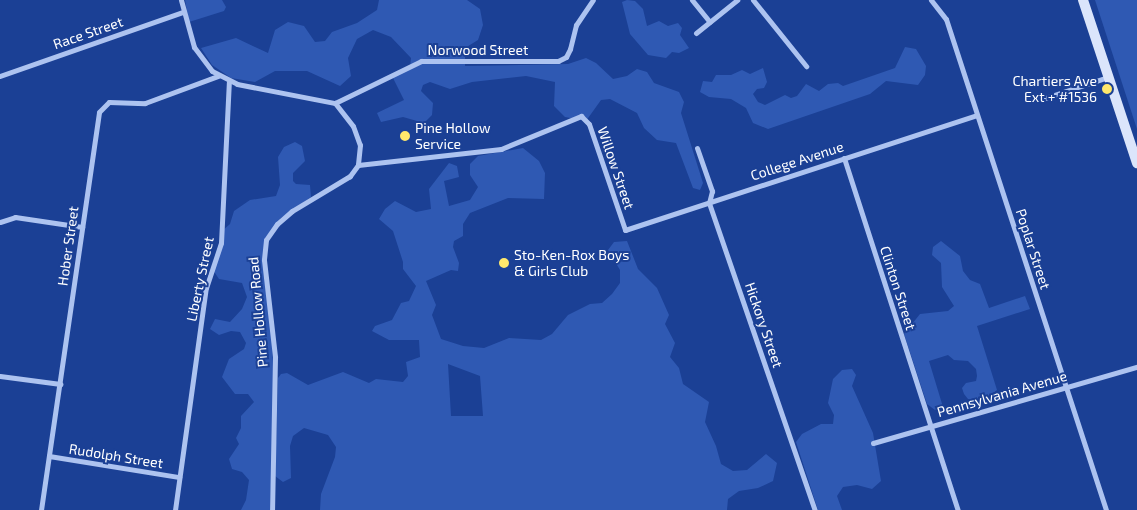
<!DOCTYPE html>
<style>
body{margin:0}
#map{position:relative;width:1137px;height:510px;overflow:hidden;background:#1b4095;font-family:"Exo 2",sans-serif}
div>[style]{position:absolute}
.green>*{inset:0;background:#2f59b3}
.street>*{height:5px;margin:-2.5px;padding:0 2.5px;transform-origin:2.5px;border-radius:2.5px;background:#adc3f0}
.secondary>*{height:10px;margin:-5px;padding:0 5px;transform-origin:5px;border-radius:5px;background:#dbe5fb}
.dots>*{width:14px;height:14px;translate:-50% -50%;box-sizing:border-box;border:2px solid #1b4095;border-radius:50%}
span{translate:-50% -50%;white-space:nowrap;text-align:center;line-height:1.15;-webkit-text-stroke:4px #1b4095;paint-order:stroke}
.street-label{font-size:14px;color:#fff}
.poi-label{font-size:14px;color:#fff}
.right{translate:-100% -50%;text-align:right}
.left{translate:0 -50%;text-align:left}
</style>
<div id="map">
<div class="green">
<div style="clip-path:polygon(185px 0,222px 0,226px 7px,224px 11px,189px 22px)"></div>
<div style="clip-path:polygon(379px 0,467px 0,480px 9px,483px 25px,478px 40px,465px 48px,465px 66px,568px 64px,586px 58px,596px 63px,613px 79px,627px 76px,637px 69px,647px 72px,654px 83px,679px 92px,684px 102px,681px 113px,703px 183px,700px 190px,693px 188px,676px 143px,657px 140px,644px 128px,637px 113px,610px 99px,601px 100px,586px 121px,565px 117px,554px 106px,555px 82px,526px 76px,472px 82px,450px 89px,430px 82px,423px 85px,421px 91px,433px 103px,432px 115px,424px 123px,403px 117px,381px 122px,377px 113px,404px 100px,392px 76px,410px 67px,411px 58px,391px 37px,373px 30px,357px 39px,348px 58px,351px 76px,340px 86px,307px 71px,275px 71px,255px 82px,231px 78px,212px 65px,201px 48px,236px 38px,268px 53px,275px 30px,288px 22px,304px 26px,315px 42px,325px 41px,332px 32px,357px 23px,377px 10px)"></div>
<div style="clip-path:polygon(627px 0,635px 1px,643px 9px,647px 26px,659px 21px,668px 26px,678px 23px,682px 28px,680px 35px,689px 48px,679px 53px,672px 52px,666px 58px,648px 55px,630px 34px,622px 2px)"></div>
<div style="clip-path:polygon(1095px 0,1137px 0,1137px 129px)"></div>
<div style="clip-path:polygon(905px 47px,916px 49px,926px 66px,925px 75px,918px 85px,886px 81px,870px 94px,768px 129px,753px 123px,746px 108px,731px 99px,709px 97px,700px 92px,703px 81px,712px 82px,716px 75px,731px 75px,742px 70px,750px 74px,763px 68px,767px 82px,764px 88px,757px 89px,753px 94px,758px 102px,765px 105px,785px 95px,791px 98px,797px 96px,806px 84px,819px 91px,828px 84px,838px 83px,843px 86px,895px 68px)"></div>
<div style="clip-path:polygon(295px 142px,302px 146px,305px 161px,293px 173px,293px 181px,296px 184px,310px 185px,311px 197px,281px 218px,264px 246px,272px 328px,274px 406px,270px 510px,241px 510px,246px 500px,249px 480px,242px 472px,232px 469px,229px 459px,239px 444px,236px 438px,241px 428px,241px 416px,254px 402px,248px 394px,235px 394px,222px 377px,229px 359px,244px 349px,246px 343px,240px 332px,231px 331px,219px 335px,210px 329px,215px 319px,230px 322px,242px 309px,247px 297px,242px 283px,219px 279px,213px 270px,222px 231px,230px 224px,234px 211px,250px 200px,276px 196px,280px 185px,278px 157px,284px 147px)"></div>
<div style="clip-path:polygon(evenodd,523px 148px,539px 161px,545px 173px,544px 199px,508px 198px,470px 213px,463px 224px,463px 236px,454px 241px,453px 247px,459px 263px,458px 271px,451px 270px,426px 281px,436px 305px,432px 315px,441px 339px,463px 346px,484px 348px,509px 338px,541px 340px,552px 334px,568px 315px,590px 304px,602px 303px,612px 294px,620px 283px,620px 270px,608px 250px,614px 242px,627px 241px,638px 269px,657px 288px,669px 315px,665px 324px,675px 343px,670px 357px,679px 368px,683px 384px,709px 402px,705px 422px,716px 446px,721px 464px,733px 471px,747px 470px,766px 454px,777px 463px,773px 481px,758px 488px,739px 491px,728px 499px,727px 510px,320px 510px,321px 494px,335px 457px,336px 447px,328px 435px,304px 428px,293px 436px,290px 446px,291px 478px,283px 482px,275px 476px,278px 378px,281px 374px,287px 373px,308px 385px,343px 372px,369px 383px,376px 379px,403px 382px,408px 376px,406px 362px,420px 357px,419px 340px,389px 340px,372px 331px,375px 326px,392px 320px,401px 303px,409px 301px,416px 286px,403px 269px,403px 262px,393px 231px,379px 219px,385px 209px,395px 201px,416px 212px,431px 209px,429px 189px,449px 163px,457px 166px,459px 177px,444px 181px,449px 206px,470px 200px,478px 187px,470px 175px,470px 164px,478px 156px,523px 148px,448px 364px,480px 376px,483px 416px,451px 416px,448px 364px)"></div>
<div style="clip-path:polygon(941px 241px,960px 256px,963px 271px,970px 280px,980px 284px,989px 308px,1025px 296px,1030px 309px,977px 326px,997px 390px,981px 402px,968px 399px,964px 394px,962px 388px,966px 383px,976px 381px,977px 376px,976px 369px,968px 361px,954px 360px,948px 355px,929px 361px,943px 407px,935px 410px,927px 404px,904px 334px,920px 314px,948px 311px,954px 306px,942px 287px,941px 263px,932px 255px,933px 247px)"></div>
<div style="clip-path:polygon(852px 369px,856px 375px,852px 386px,873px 433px,881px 481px,872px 489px,857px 485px,843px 487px,837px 496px,842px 510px,818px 510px,796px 442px,802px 434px,821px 424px,833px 424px,834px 415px,828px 403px,833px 379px,842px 370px)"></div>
</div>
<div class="street">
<div style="left:181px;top:0;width:49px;rotate:74.5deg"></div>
<div style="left:194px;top:47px;width:30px;rotate:53deg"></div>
<div style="left:212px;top:71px;width:28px;rotate:27deg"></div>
<div style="left:237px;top:84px;width:100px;rotate:11deg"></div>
<div style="left:335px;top:103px;width:29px;rotate:52deg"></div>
<div style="left:353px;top:126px;width:20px;rotate:70deg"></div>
<div style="left:360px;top:145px;width:20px;rotate:96deg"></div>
<div style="left:358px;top:165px;width:14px;rotate:126deg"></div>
<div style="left:350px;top:176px;width:68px;rotate:148.9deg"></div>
<div style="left:292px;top:211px;width:20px;rotate:139deg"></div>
<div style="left:277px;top:224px;width:19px;rotate:125deg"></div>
<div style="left:266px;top:240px;width:20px;rotate:96deg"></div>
<div style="left:264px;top:260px;width:98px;rotate:83.5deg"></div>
<div style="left:275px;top:357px;width:153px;rotate:91.1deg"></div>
<div style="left:692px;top:0;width:28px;rotate:51deg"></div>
<div style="left:753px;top:0;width:85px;rotate:51.2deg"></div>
<div style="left:931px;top:0;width:24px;rotate:52deg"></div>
<div style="left:946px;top:19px;width:516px;rotate:71.95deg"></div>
<div style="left:696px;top:33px;width:53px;rotate:-38.8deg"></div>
<div style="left:0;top:76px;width:194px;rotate:-19.3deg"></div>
<div style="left:1045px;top:98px;width:66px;rotate:-18.4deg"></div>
<div style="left:335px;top:103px;width:96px;rotate:-26deg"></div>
<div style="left:421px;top:61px;width:137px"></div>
<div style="left:558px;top:61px;width:9px;rotate:-27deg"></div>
<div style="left:566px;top:57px;width:9px;rotate:-63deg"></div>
<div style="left:570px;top:49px;width:25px;rotate:-76deg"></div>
<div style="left:576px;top:25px;width:30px;rotate:-56deg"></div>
<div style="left:697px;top:148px;width:46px;rotate:70.8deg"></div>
<div style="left:712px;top:191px;width:12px;rotate:104deg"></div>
<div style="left:709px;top:203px;width:325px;rotate:71deg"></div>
<div style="left:844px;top:158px;width:370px;rotate:72.1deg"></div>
<div style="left:358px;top:165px;width:144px;rotate:-6.4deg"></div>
<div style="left:501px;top:149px;width:87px;rotate:-22.4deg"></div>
<div style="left:581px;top:116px;width:11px;rotate:45deg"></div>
<div style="left:589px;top:124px;width:112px;rotate:71.2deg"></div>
<div style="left:625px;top:230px;width:370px;rotate:-18.1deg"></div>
<div style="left:0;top:222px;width:16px;rotate:-18deg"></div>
<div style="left:15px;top:217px;width:68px;rotate:8.5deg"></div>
<div style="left:0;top:376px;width:61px;rotate:7.6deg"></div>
<div style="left:873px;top:443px;width:275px;rotate:-16.1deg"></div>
<div style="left:49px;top:456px;width:132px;rotate:9.2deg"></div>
<div style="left:41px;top:510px;width:402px;rotate:-81.7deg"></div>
<div style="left:99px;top:112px;width:14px;rotate:-45deg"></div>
<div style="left:109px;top:102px;width:36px;rotate:2deg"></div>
<div style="left:145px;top:103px;width:78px;rotate:-20.3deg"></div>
<div style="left:175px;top:510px;width:224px;rotate:-82.1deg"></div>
<div style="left:206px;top:288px;width:47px;rotate:-71.6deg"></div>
<div style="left:221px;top:243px;width:161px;rotate:-87.2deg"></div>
</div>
<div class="secondary">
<div style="left:1083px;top:0;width:172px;rotate:71.7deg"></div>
</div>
<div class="dots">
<div style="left:1107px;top:89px;background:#ffe86c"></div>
<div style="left:405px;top:136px;background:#ffe86c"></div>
<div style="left:504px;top:263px;background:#ffe86c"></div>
</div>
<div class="street-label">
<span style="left:88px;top:33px;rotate:-19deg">Race Street</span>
<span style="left:478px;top:50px">Norwood Street</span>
<span style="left:797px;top:161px;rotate:-18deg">College Avenue</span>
<span style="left:616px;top:168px;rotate:71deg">Willow Street</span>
<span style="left:68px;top:246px;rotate:-82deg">Hober Street</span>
<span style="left:1033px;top:249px;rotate:72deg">Poplar Street</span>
<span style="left:200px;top:279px;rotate:-78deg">Liberty Street</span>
<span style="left:898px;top:288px;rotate:72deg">Clinton Street</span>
<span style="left:258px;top:312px;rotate:-95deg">Pine Hollow Road</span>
<span style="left:764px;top:325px;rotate:71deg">Hickory Street</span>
<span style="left:1002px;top:394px;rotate:-16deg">Pennsylvania Avenue</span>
<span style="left:116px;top:456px;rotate:9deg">Rudolph Street</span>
</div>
<div class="poi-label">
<span class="right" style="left:1097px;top:89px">Chartiers Ave<br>Ext + #1536</span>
<span class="left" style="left:415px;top:136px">Pine Hollow<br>Service</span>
<span class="left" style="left:514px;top:263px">Sto-Ken-Rox Boys<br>&amp; Girls Club</span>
</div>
</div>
